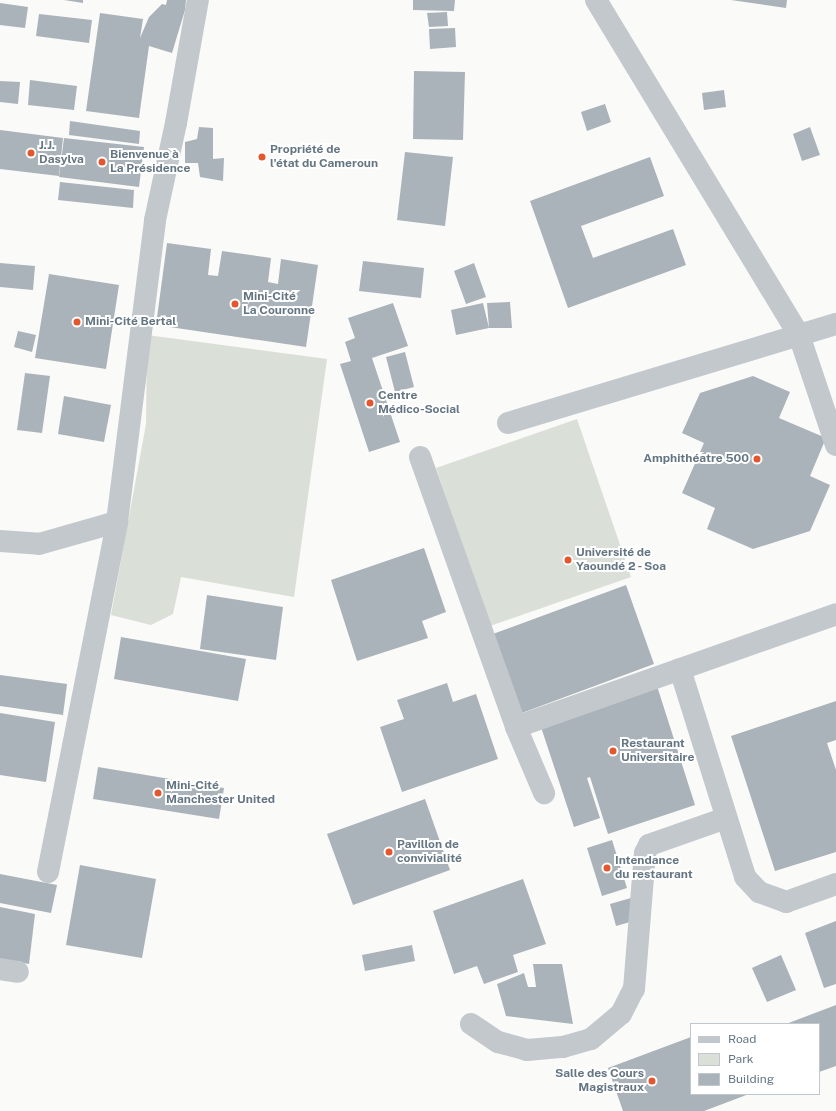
<!DOCTYPE html>
<meta charset="utf-8">
<style>
body{margin:0}
#map{position:relative;width:836px;height:1111px;overflow:hidden;background:#fafaf8;font-family:"Public Sans",sans-serif}
div>[style]{position:absolute}
.green>*{inset:0;background:#dadfd7}
.building>*{inset:0;background:#aab3b9}
.minor>*{height:22px;margin:-11px;padding:0 11px;transform-origin:11px;border-radius:11px;background:#c3c8cc}
.dots>*{width:11px;height:11px;translate:-50% -50%;box-sizing:border-box;border:2px solid #fff;border-radius:50%}
span{translate:-50% -50%;white-space:nowrap;text-align:center;line-height:1.15;-webkit-text-stroke:4px #fff;paint-order:stroke}
.poi-label{font-size:12px;color:#657683;font-weight:700}
.left{translate:0 -50%;text-align:left}
.right{translate:-100% -50%;text-align:right}
.legend{position:absolute;left:690px;top:1023px;width:130px;height:72px;box-sizing:border-box;background:#fff;border:1px solid #c1c8cd;margin:0;padding:5px 7px;list-style:none;font-size:12px;color:#657683}
.legend li{display:flex;align-items:center;gap:8px;height:20px}
.legend b{width:20px;border:1px solid #c1c8cd}
</style>
<div id="map">
<div class="green">
<div style="clip-path:polygon(147px 335px,327px 359px,294px 597px,181px 577px,173px 614px,151px 625px,111px 615px,146px 424px)"></div>
<div style="clip-path:polygon(577px 419px,631px 577px,490px 626px,436px 468px)"></div>
</div>
<div class="building">
<div style="clip-path:polygon(64px 0,83px 0,83px 3px)"></div>
<div style="clip-path:polygon(167px 0,186px 0,185px 10px,172px 53px,149px 46px,139px 118px,86px 111px,100px 13px,143px 19px,140px 38px,149px 17px,162px 4px,166px 5px)"></div>
<div style="clip-path:polygon(413px 0,455px 0,454px 11px,413px 10px)"></div>
<div style="clip-path:polygon(731px 0,787px 0,786px 8px)"></div>
<div style="clip-path:polygon(0 3px,28px 7px,25px 28px,0 25px)"></div>
<div style="clip-path:polygon(447px 12px,448px 26px,429px 27px,427px 13px)"></div>
<div style="clip-path:polygon(39px 14px,92px 20px,89px 43px,36px 36px)"></div>
<div style="clip-path:polygon(455px 28px,456px 47px,430px 49px,429px 29px)"></div>
<div style="clip-path:polygon(414px 71px,465px 72px,463px 140px,413px 139px)"></div>
<div style="clip-path:polygon(30px 80px,77px 86px,74px 110px,28px 105px)"></div>
<div style="clip-path:polygon(0 81px,20px 82px,18px 104px,0 102px)"></div>
<div style="clip-path:polygon(724px 90px,726px 107px,704px 110px,702px 93px)"></div>
<div style="clip-path:polygon(605px 104px,611px 122px,587px 131px,581px 112px)"></div>
<div style="clip-path:polygon(70px 121px,140px 131px,139px 144px,69px 135px)"></div>
<div style="clip-path:polygon(199px 127px,213px 128px,213px 159px,224px 158px,223px 181px,200px 177px,198px 163px,185px 163px,185px 142px,197px 139px)"></div>
<div style="clip-path:polygon(810px 127px,820px 155px,802px 161px,793px 134px)"></div>
<div style="clip-path:polygon(0 130px,63px 138px,59px 176px,0 169px)"></div>
<div style="clip-path:polygon(64px 138px,144px 147px,139px 187px,59px 177px)"></div>
<div style="clip-path:polygon(405px 152px,453px 157px,445px 226px,397px 220px)"></div>
<div style="clip-path:polygon(650px 157px,664px 196px,581px 226px,593px 258px,673px 229px,686px 265px,568px 308px,530px 201px)"></div>
<div style="clip-path:polygon(60px 182px,134px 190px,133px 208px,58px 200px)"></div>
<div style="clip-path:polygon(167px 243px,211px 249px,208px 275px,218px 276px,222px 251px,271px 258px,268px 282px,278px 284px,281px 259px,318px 265px,306px 347px,156px 325px)"></div>
<div style="clip-path:polygon(363px 261px,424px 268px,421px 298px,359px 291px)"></div>
<div style="clip-path:polygon(0 263px,35px 266px,33px 290px,0 287px)"></div>
<div style="clip-path:polygon(474px 263px,486px 297px,466px 304px,454px 271px)"></div>
<div style="clip-path:polygon(49px 274px,119px 285px,106px 369px,35px 358px)"></div>
<div style="clip-path:polygon(510px 302px,512px 328px,489px 328px,456px 335px,451px 310px,483px 303px,489px 328px,487px 303px)"></div>
<div style="clip-path:polygon(393px 303px,408px 346px,372px 358px,400px 442px,369px 452px,340px 364px,351px 361px,345px 342px,355px 338px,348px 318px)"></div>
<div style="clip-path:polygon(18px 331px,36px 335px,32px 352px,14px 347px)"></div>
<div style="clip-path:polygon(405px 352px,414px 387px,395px 392px,386px 357px)"></div>
<div style="clip-path:polygon(25px 373px,50px 376px,42px 433px,17px 430px)"></div>
<div style="clip-path:polygon(753px 376px,790px 392px,779px 418px,826px 438px,810px 476px,830px 485px,810px 531px,753px 549px,707px 529px,715px 508px,682px 493px,704px 443px,682px 433px,700px 393px)"></div>
<div style="clip-path:polygon(64px 396px,111px 405px,104px 442px,58px 434px)"></div>
<div style="clip-path:polygon(424px 548px,446px 612px,422px 621px,428px 638px,357px 661px,331px 580px)"></div>
<div style="clip-path:polygon(626px 585px,654px 664px,519px 714px,490px 635px)"></div>
<div style="clip-path:polygon(207px 595px,283px 607px,276px 660px,200px 649px)"></div>
<div style="clip-path:polygon(121px 637px,246px 659px,238px 701px,114px 679px)"></div>
<div style="clip-path:polygon(0 675px,67px 684px,63px 715px,0 706px)"></div>
<div style="clip-path:polygon(447px 683px,453px 702px,476px 694px,498px 759px,402px 792px,380px 727px,404px 719px,397px 700px)"></div>
<div style="clip-path:polygon(657px 686px,695px 805px,608px 834px,590px 777px,587px 778px,600px 818px,574px 827px,540px 724px)"></div>
<div style="clip-path:polygon(836px 701px,836px 740px,827px 743px,836px 770px,836px 852px,775px 871px,731px 736px)"></div>
<div style="clip-path:polygon(0 713px,55px 722px,46px 782px,0 775px)"></div>
<div style="clip-path:polygon(98px 767px,224px 788px,219px 819px,93px 799px)"></div>
<div style="clip-path:polygon(425px 799px,450px 870px,353px 905px,327px 834px)"></div>
<div style="clip-path:polygon(612px 840px,627px 888px,602px 896px,587px 848px)"></div>
<div style="clip-path:polygon(80px 865px,156px 879px,142px 958px,66px 945px)"></div>
<div style="clip-path:polygon(0 874px,57px 885px,51px 913px,0 903px)"></div>
<div style="clip-path:polygon(523px 879px,546px 944px,513px 955px,518px 972px,484px 984px,477px 966px,454px 974px,433px 911px)"></div>
<div style="clip-path:polygon(631px 898px,637px 920px,616px 926px,610px 904px)"></div>
<div style="clip-path:polygon(0 907px,35px 914px,29px 964px,0 959px)"></div>
<div style="clip-path:polygon(836px 921px,836px 984px,824px 988px,805px 933px)"></div>
<div style="clip-path:polygon(412px 945px,415px 961px,365px 971px,362px 955px)"></div>
<div style="clip-path:polygon(781px 955px,796px 990px,767px 1002px,752px 968px)"></div>
<div style="clip-path:polygon(533px 964px,562px 964px,573px 1024px,506px 1016px,497px 984px,524px 973px,528px 987px,536px 987px)"></div>
<div style="clip-path:polygon(836px 1005px,836px 1066px,819px 1072px,819px 1024px,786px 1024px)"></div>
<div style="clip-path:polygon(691px 1037px,691px 1094px,749px 1094px,704px 1111px,623px 1111px,608px 1068px)"></div>
</div>
<div class="minor">
<div style="left:596px;top:0;width:392px;rotate:58.8deg"></div>
<div style="left:799px;top:335px;width:116px;rotate:71.4deg"></div>
<div style="left:508px;top:423px;width:343px;rotate:-16.8deg"></div>
<div style="left:420px;top:457px;width:287px;rotate:70.4deg"></div>
<div style="left:516px;top:727px;width:72px;rotate:67deg"></div>
<div style="left:0;top:541px;width:39px;rotate:4deg"></div>
<div style="left:39px;top:544px;width:81px;rotate:-15.8deg"></div>
<div style="left:680px;top:669px;width:218px;rotate:72.6deg"></div>
<div style="left:745px;top:877px;width:21px;rotate:47deg"></div>
<div style="left:759px;top:892px;width:29px;rotate:20deg"></div>
<div style="left:786px;top:902px;width:53px;rotate:-19.8deg"></div>
<div style="left:516px;top:727px;width:339px;rotate:-19.4deg"></div>
<div style="left:48px;top:872px;width:357px;rotate:-78.8deg"></div>
<div style="left:117px;top:522px;width:304px;rotate:-82.8deg"></div>
<div style="left:155px;top:220px;width:99px;rotate:-77.8deg"></div>
<div style="left:176px;top:123px;width:125px;rotate:-79.9deg"></div>
<div style="left:0;top:969px;width:18px;rotate:9deg"></div>
<div style="left:471px;top:1024px;width:32px;rotate:34deg"></div>
<div style="left:498px;top:1042px;width:30px;rotate:15deg"></div>
<div style="left:527px;top:1050px;width:36px;rotate:-5deg"></div>
<div style="left:563px;top:1047px;width:29px;rotate:-16deg"></div>
<div style="left:591px;top:1039px;width:39px;rotate:-40deg"></div>
<div style="left:621px;top:1014px;width:28px;rotate:-63deg"></div>
<div style="left:634px;top:989px;width:136px;rotate:-85.4deg"></div>
<div style="left:645px;top:853px;width:9px;rotate:-63deg"></div>
<div style="left:649px;top:845px;width:82px;rotate:-19.3deg"></div>
</div>
<div class="dots">
<div style="left:31px;top:153px;background:#e4572e"></div>
<div style="left:262px;top:157px;background:#e4572e"></div>
<div style="left:102px;top:162px;background:#e4572e"></div>
<div style="left:235px;top:304px;background:#e4572e"></div>
<div style="left:77px;top:322px;background:#e4572e"></div>
<div style="left:370px;top:403px;background:#e4572e"></div>
<div style="left:757px;top:459px;background:#e4572e"></div>
<div style="left:568px;top:560px;background:#e4572e"></div>
<div style="left:613px;top:751px;background:#e4572e"></div>
<div style="left:158px;top:793px;background:#e4572e"></div>
<div style="left:389px;top:852px;background:#e4572e"></div>
<div style="left:607px;top:868px;background:#e4572e"></div>
<div style="left:652px;top:1081px;background:#e4572e"></div>
</div>
<div class="poi-label">
<span class="left" style="left:39px;top:153px">J.J.<br>Dasylva</span>
<span class="left" style="left:270px;top:157px">Propriété de<br>l'état du Cameroun</span>
<span class="left" style="left:110px;top:162px">Bienvenue à<br>La Présidence</span>
<span class="left" style="left:243px;top:304px">Mini-Cité<br>La Couronne</span>
<span class="left" style="left:85px;top:322px">Mini-Cité Bertal</span>
<span class="left" style="left:378px;top:403px">Centre<br>Médico-Social</span>
<span class="right" style="left:749px;top:459px">Amphithéatre 500</span>
<span class="left" style="left:576px;top:560px">Université de<br>Yaoundé 2 - Soa</span>
<span class="left" style="left:621px;top:751px">Restaurant<br>Universitaire</span>
<span class="left" style="left:166px;top:793px">Mini-Cité<br>Manchester United</span>
<span class="left" style="left:397px;top:852px">Pavillon de<br>convivialité</span>
<span class="left" style="left:615px;top:868px">Intendance<br>du restaurant</span>
<span class="right" style="left:644px;top:1081px">Salle des Cours<br>Magistraux</span>
</div>
<ul class="legend">
<li><b style="height:5px;background:#c3c8cc"></b>Road</li>
<li><b style="height:11px;background:#dadfd7"></b>Park</li>
<li><b style="height:11px;background:#aab3b9"></b>Building</li>
</ul>
</div>
